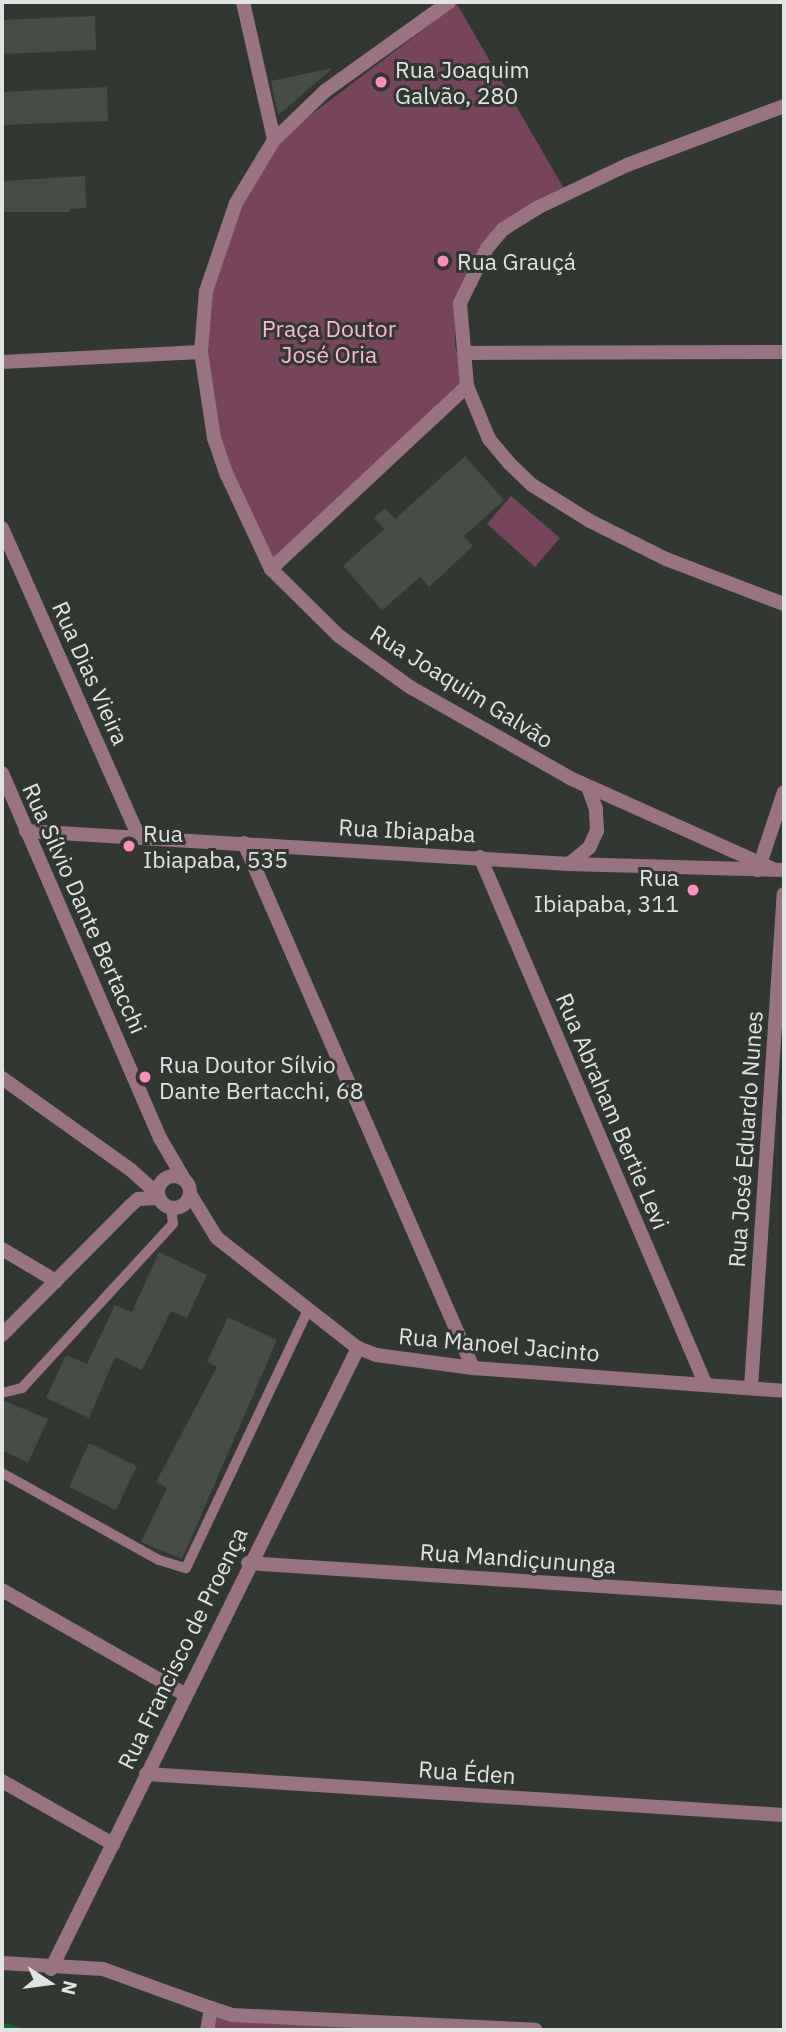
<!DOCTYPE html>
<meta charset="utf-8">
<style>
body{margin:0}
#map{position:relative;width:786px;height:2032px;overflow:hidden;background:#323732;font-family:"IBM Plex Sans",sans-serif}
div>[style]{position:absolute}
.green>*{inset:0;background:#76455b}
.stream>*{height:5px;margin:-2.5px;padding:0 2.5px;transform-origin:2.5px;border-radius:2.5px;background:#14652a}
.building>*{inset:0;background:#474c47}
.service>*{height:10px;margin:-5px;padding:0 5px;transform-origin:5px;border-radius:5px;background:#9a7383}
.minor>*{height:14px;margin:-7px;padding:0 7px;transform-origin:7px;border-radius:7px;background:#9a7383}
.tertiary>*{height:14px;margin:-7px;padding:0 7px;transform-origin:7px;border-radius:7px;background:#9a7383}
.tertiary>.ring{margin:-7px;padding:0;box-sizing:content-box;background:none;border:14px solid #9a7383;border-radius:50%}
.dots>*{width:19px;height:19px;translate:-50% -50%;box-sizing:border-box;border:4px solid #323732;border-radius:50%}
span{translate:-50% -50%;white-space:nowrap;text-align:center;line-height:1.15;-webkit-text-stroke:6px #323732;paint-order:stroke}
.poi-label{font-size:23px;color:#e1e4e2}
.left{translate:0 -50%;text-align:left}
.right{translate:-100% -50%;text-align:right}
.park-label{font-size:23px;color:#feb8d5}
.street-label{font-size:23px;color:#e1e4e2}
.frame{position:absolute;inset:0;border:4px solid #e1e4e2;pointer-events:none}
.north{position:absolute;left:14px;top:1948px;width:70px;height:70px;-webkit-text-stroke:5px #323732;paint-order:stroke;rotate:103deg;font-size:19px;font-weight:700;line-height:28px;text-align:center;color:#e1e4e2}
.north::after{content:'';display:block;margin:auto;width:24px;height:32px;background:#e1e4e2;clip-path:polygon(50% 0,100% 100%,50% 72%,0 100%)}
</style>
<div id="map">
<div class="green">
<div style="clip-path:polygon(457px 4px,566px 192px,489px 238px,455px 315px,455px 345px,465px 387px,273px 568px,215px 435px,203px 353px,209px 286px,225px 231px,275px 142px)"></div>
<div style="clip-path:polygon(511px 496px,560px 538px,535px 567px,487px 524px)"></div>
<div style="clip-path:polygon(211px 2008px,536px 2030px,207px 2030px)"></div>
</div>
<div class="stream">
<div style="left:2px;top:2025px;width:23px;rotate:13deg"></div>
</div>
<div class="building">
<div style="clip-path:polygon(95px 16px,96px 50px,2px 54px,2px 20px)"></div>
<div style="clip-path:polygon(333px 68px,311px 87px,278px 115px,271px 81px)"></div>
<div style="clip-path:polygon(107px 87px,108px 121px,2px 125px,2px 92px)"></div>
<div style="clip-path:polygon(85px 176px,86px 208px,70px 209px,70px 212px,2px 212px,2px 181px)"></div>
<div style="clip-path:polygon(465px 456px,504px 500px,464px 536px,473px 546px,429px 587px,420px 577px,382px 610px,343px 566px,384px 529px,374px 518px,385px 508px,395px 519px)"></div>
<div style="clip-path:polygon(159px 1252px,207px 1275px,187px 1318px,171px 1311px,142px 1370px,115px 1357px,89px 1418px,46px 1398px,66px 1355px,87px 1364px,115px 1305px,132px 1312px)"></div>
<div style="clip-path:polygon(228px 1317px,277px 1340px,182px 1559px,141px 1542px,167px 1488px,156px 1482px,217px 1367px,207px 1362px)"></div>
<div style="clip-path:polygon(2px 1400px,48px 1419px,28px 1463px,2px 1450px)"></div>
<div style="clip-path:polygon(89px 1443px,137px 1466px,116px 1510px,69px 1487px)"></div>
</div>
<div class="service">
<div style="left:2px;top:1393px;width:21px;rotate:-14deg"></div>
<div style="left:22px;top:1388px;width:223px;rotate:-47.4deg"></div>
<div style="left:173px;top:1224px;width:16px;rotate:-97deg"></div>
<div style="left:2px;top:1473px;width:179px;rotate:29deg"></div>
<div style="left:159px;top:1560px;width:28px;rotate:17deg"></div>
<div style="left:186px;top:1568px;width:285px;rotate:-64.7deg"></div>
</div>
<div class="minor">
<div style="left:243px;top:2px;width:141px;rotate:77.3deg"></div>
<div style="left:449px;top:2px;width:153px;rotate:144.3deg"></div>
<div style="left:325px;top:91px;width:71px;rotate:136.1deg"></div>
<div style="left:274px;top:140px;width:74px;rotate:121.1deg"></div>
<div style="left:236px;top:203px;width:93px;rotate:108.8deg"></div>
<div style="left:206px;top:291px;width:61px;rotate:94.7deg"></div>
<div style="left:201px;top:352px;width:87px;rotate:81.4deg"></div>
<div style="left:214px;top:438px;width:39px;rotate:71deg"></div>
<div style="left:227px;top:475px;width:104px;rotate:64.9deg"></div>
<div style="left:271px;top:569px;width:95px;rotate:44.6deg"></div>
<div style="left:339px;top:636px;width:87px;rotate:35.7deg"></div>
<div style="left:410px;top:687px;width:186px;rotate:29.6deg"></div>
<div style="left:572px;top:779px;width:220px;rotate:24.1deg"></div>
<div style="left:784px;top:106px;width:168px;rotate:159.4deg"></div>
<div style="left:627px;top:165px;width:100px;rotate:154.5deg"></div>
<div style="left:537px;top:208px;width:40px;rotate:148deg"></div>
<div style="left:503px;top:229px;width:25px;rotate:130deg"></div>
<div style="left:487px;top:248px;width:61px;rotate:116.1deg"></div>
<div style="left:460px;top:303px;width:83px;rotate:85.2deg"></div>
<div style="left:467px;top:386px;width:57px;rotate:67.5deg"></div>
<div style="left:489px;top:439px;width:31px;rotate:50deg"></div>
<div style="left:509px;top:463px;width:32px;rotate:44deg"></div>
<div style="left:532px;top:485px;width:68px;rotate:31.8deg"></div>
<div style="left:590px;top:521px;width:85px;rotate:26.6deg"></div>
<div style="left:666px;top:559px;width:126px;rotate:20.9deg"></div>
<div style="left:464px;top:353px;width:320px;rotate:-0.2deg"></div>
<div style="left:2px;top:362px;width:199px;rotate:-2.9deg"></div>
<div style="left:2px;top:528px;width:338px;rotate:66.1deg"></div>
<div style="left:271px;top:569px;width:268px;rotate:-43deg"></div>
<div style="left:26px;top:831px;width:544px;rotate:3.48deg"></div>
<div style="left:569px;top:864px;width:215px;rotate:1.6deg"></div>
<div style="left:244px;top:843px;width:573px;rotate:66.43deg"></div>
<div style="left:480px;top:857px;width:572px;rotate:66.84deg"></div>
<div style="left:569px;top:864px;width:26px;rotate:-39deg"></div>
<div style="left:589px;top:848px;width:19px;rotate:-65deg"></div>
<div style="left:597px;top:831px;width:22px;rotate:-93deg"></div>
<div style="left:596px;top:809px;width:23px;rotate:-110deg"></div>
<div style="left:758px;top:870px;width:82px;rotate:-71.6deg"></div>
<div style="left:2px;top:1078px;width:158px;rotate:35.5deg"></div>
<div style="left:131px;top:1170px;width:36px;rotate:42deg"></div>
<div style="left:2px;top:1249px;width:63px;rotate:30.7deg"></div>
<div style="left:2px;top:1335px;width:182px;rotate:-45.2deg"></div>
<div style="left:130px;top:1206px;width:11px;rotate:-41deg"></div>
<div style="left:138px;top:1199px;width:21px;rotate:-3deg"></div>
<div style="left:751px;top:1387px;width:494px;rotate:-86.2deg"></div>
<div style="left:248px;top:1563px;width:537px;rotate:3.74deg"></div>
<div style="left:2px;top:1590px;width:210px;rotate:29.7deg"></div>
<div style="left:146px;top:1774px;width:639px;rotate:3.68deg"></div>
<div style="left:2px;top:1781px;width:128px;rotate:29.6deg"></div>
<div style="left:2px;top:1963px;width:101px;rotate:3.4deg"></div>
<div style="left:103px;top:1969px;width:115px;rotate:19.9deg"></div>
<div style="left:211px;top:2008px;width:22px;rotate:100deg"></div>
<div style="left:51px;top:1969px;width:693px;rotate:-63.69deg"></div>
<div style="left:211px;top:2008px;width:22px;rotate:18deg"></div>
<div style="left:232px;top:2015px;width:304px;rotate:2.8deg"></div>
</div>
<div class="tertiary">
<div style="left:2px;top:773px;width:398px;rotate:66.6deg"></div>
<div style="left:160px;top:1138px;width:48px;rotate:59.7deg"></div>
<div class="ring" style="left:158px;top:1176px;width:18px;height:18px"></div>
<div style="left:190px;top:1194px;width:52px;rotate:58.5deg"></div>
<div style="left:217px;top:1238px;width:179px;rotate:38deg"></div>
<div style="left:358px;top:1348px;width:19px;rotate:21deg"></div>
<div style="left:376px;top:1355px;width:98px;rotate:7.6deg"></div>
<div style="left:473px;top:1368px;width:312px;rotate:4.2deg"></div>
</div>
<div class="dots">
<div style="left:381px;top:82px;background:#fd8ec0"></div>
<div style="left:443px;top:261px;background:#fd8ec0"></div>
<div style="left:129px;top:846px;background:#fd8ec0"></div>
<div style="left:693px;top:890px;background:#fd8ec0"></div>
<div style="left:145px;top:1077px;background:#fd8ec0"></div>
</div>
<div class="poi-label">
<span class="left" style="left:395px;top:82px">Rua Joaquim<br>Galvão, 280</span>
<span class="left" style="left:457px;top:261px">Rua Grauçá</span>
<span class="left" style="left:143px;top:846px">Rua<br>Ibiapaba, 535</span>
<span class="right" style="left:679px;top:890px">Rua<br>Ibiapaba, 311</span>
<span class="left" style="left:159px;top:1077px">Rua Doutor Sílvio<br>Dante Bertacchi, 68</span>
</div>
<div class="park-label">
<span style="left:329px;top:341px">Praça Doutor<br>José Oria</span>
</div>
<div class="street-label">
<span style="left:91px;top:673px;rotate:66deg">Rua Dias Vieira</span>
<span style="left:462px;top:686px;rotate:32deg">Rua Joaquim Galvão</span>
<span style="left:407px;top:830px;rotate:3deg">Rua Ibiapaba</span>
<span style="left:85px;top:908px;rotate:66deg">Rua Sílvio Dante Bertacchi</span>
<span style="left:613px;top:1111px;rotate:67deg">Rua Abraham Bertie Levi</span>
<span style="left:745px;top:1139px;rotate:-86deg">Rua José Eduardo Nunes</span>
<span style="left:499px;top:1344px;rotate:5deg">Rua Manoel Jacinto</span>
<span style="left:518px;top:1558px;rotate:4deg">Rua Mandiçununga</span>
<span style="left:182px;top:1648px;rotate:-64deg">Rua Francisco de Proença</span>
<span style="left:467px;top:1772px;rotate:4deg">Rua Éden</span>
</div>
<div class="frame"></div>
<div class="north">N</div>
</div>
